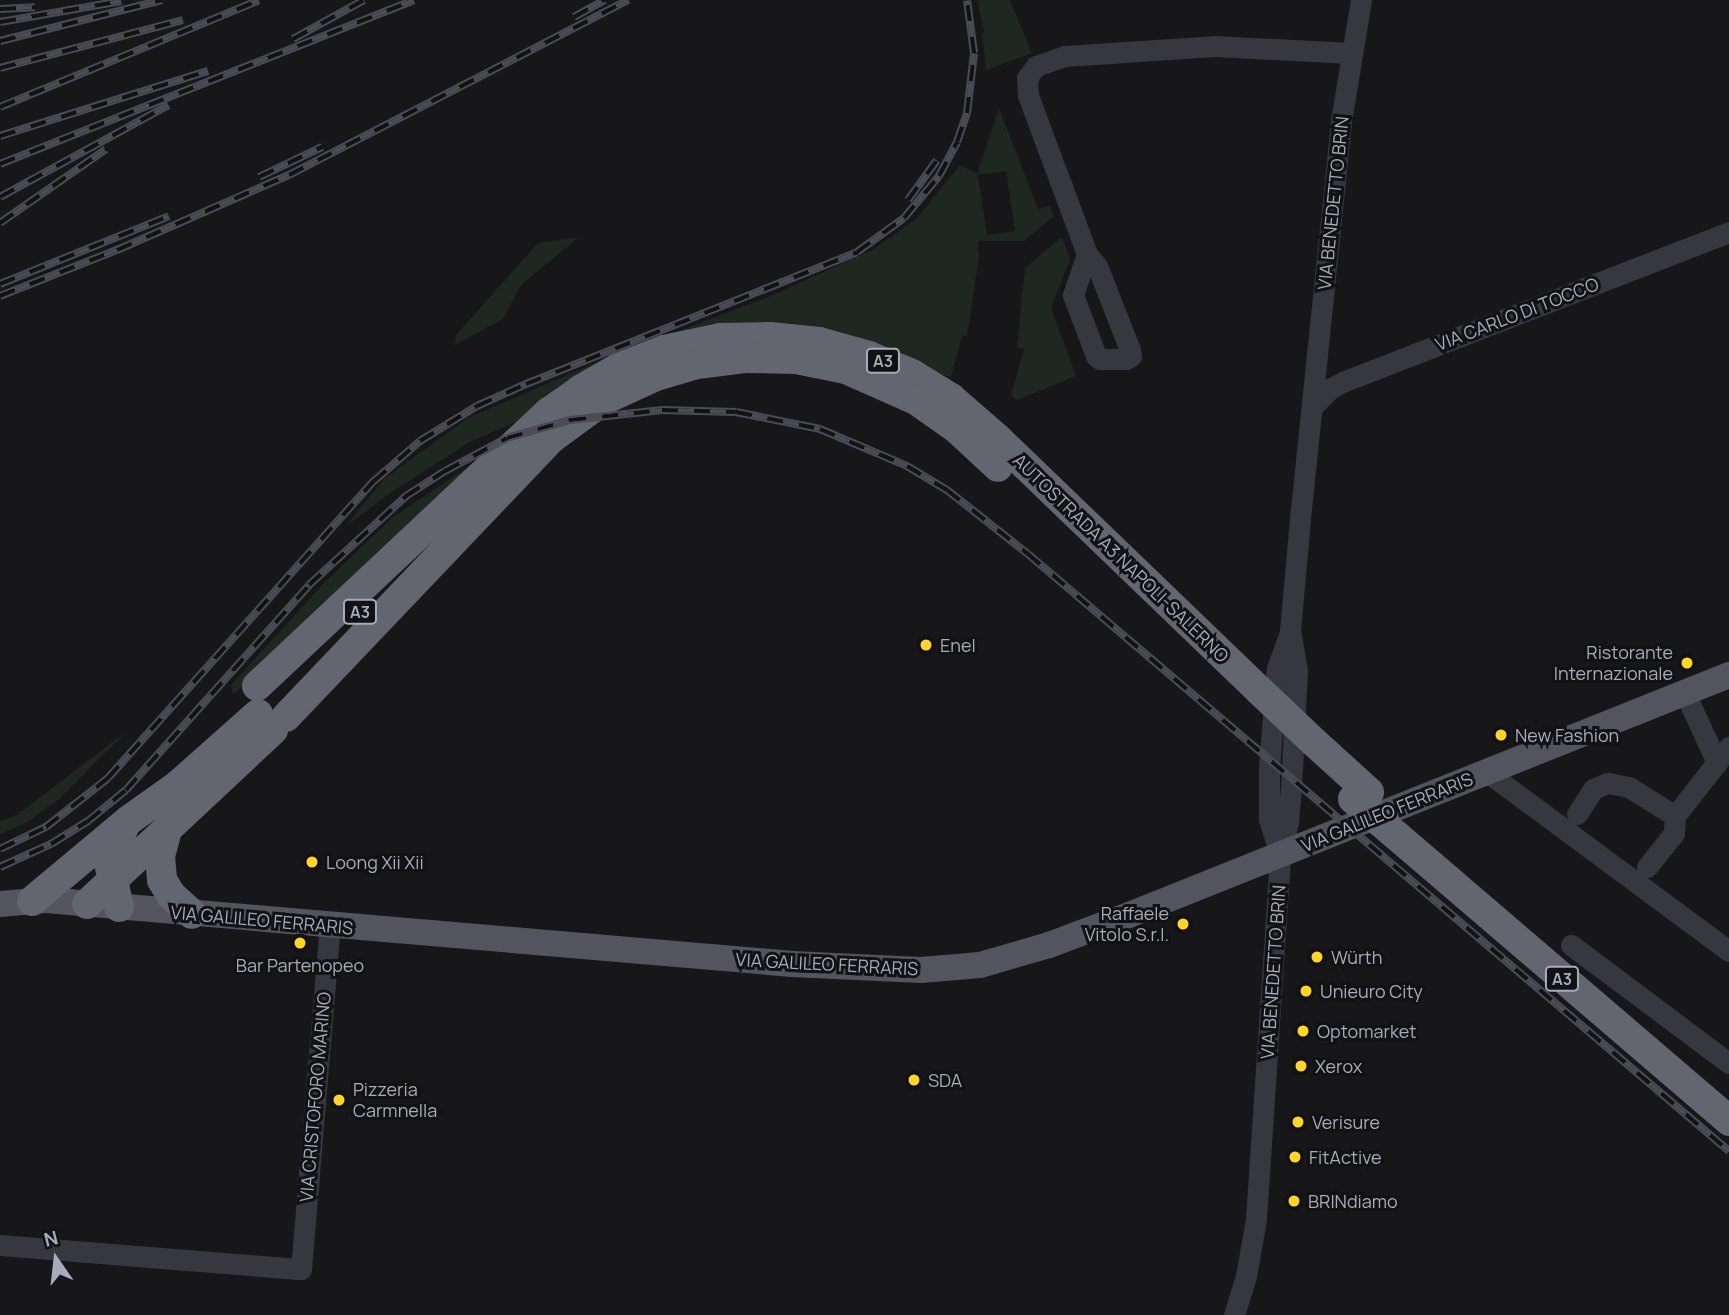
<!DOCTYPE html>
<meta charset="utf-8">
<style>
body{margin:0}
#map{position:relative;width:1729px;height:1315px;overflow:hidden;background:#171719;font-family:Manrope,sans-serif}
div>[style]{position:absolute}
.green>*{inset:0;background:#1e2821}
.minor>*{height:21px;margin:-10.5px;padding:0 10.5px;transform-origin:10.5px;border-radius:10.5px;background:#37383f}
.major>*{height:26px;margin:-13px;padding:0 13px;transform-origin:13px;border-radius:13px;background:#53545e}
.highway>*{height:30px;margin:-15px;padding:0 15px;transform-origin:15px;border-radius:15px;background:#636570}
.rail>*{height:8px;margin-top:-4px;transform-origin:0;background:repeating-linear-gradient(90deg,#121214 0 16px,#4a4b54 0 32px);box-sizing:border-box;border-block:2px solid #4a4b54}
.highway-bridge>*{height:30px;margin:-15px;padding:0 15px;transform-origin:15px;border-radius:15px;background:#636570}
.dots>*{width:19px;height:19px;translate:-50% -50%;box-sizing:border-box;border:4px solid #121214;border-radius:50%}
span{translate:-50% -50%;white-space:nowrap;text-align:center;line-height:1.15;-webkit-text-stroke:6px #121214;paint-order:stroke}
.shield-label span{padding:2px 5px;background:#121214;border:2px solid;border-radius:5px;-webkit-text-stroke-width:0}
.shield-label{font-size:16px;color:#a8abba;font-weight:700}
.street-label{font-size:18px;color:#a8abba}
.poi-label{font-size:18px;color:#a8abba}
.left{translate:0 -50%;text-align:left}
.right{translate:-100% -50%;text-align:right}
.north{position:absolute;left:21px;top:1224px;width:70px;height:70px;-webkit-text-stroke:5px #121214;paint-order:stroke;rotate:346deg;font-size:19px;font-weight:700;line-height:28px;text-align:center;color:#a8abba}
.north::after{content:'';display:block;margin:auto;width:24px;height:32px;background:#a8abba;clip-path:polygon(50% 0,100% 100%,50% 72%,0 100%)}
</style>
<div id="map">
<div class="green">
<div style="clip-path:polygon(977px 0,1010px 0,1032px 53px,986px 70px,982px 34px,984px 32px)"></div>
<div style="clip-path:polygon(evenodd,999px 108px,1038px 209px,1050px 206px,1054px 216px,1024px 241px,978px 241px,979px 257px,967px 336px,962px 336px,951px 377px,927px 371px,848px 336px,532px 415px,470px 442px,393px 491px,346px 526px,384px 479px,468px 418px,588px 366px,773px 295px,874px 249px,917px 218px,960px 165px,977px 174px,999px 108px,1006px 171px,1015px 231px,987px 235px,978px 175px,1006px 171px)"></div>
<div style="clip-path:polygon(579px 237px,521px 285px,503px 319px,455px 345px,456px 335px,538px 243px)"></div>
<div style="clip-path:polygon(1062px 237px,1070px 259px,1051px 308px,1076px 376px,1017px 400px,1011px 395px,1024px 349px,1017px 347px,1025px 268px)"></div>
<div style="clip-path:polygon(477px 461px,419px 520px,233px 695px,231px 685px,323px 584px,393px 517px)"></div>
<div style="clip-path:polygon(127px 731px,59px 799px,26px 823px,0 834px,0 821px,17px 815px)"></div>
</div>
<div class="minor">
<div style="left:1087px;top:254px;width:43px;rotate:108.9deg"></div>
<div style="left:1073px;top:295px;width:65px;rotate:69.3deg"></div>
<div style="left:1096px;top:356px;width:5px;rotate:37deg"></div>
<div style="left:1100px;top:359px;width:26px"></div>
<div style="left:1126px;top:359px;width:6px;rotate:-31deg"></div>
<div style="left:1131px;top:356px;width:6px;rotate:-99deg"></div>
<div style="left:1130px;top:350px;width:90px;rotate:-111.4deg"></div>
<div style="left:1097px;top:266px;width:16px;rotate:-130deg"></div>
<div style="left:1087px;top:254px;width:170px;rotate:-110.4deg"></div>
<div style="left:1028px;top:95px;width:17px;rotate:-93deg"></div>
<div style="left:1027px;top:78px;width:15px;rotate:-53deg"></div>
<div style="left:1036px;top:66px;width:31px;rotate:-19deg"></div>
<div style="left:1065px;top:56px;width:149px;rotate:-3.8deg"></div>
<div style="left:1214px;top:46px;width:137px;rotate:2.9deg"></div>
<div style="left:1312px;top:407px;width:27px;rotate:-45deg"></div>
<div style="left:1331px;top:388px;width:16px;rotate:-27deg"></div>
<div style="left:1345px;top:381px;width:412px;rotate:-21.2deg"></div>
<div style="left:1685px;top:693px;width:77px;rotate:65.4deg"></div>
<div style="left:1487px;top:772px;width:301px;rotate:36.5deg"></div>
<div style="left:1577px;top:814px;width:30px;rotate:-57deg"></div>
<div style="left:1593px;top:789px;width:16px;rotate:-22deg"></div>
<div style="left:1608px;top:783px;width:21px;rotate:11deg"></div>
<div style="left:1629px;top:787px;width:54px;rotate:32.2deg"></div>
<div style="left:1280px;top:855px;width:34px;rotate:-76deg"></div>
<div style="left:1288px;top:822px;width:34px;rotate:-85deg"></div>
<div style="left:1291px;top:788px;width:118px;rotate:-87.1deg"></div>
<div style="left:1297px;top:670px;width:40px;rotate:-100deg"></div>
<div style="left:1290px;top:631px;width:112px;rotate:-84.9deg"></div>
<div style="left:1300px;top:519px;width:406px;rotate:-84.1deg"></div>
<div style="left:1342px;top:115px;width:117px;rotate:-80.6deg"></div>
<div style="left:1647px;top:867px;width:43px;rotate:-51.5deg"></div>
<div style="left:1674px;top:833px;width:17px;rotate:-87deg"></div>
<div style="left:1675px;top:816px;width:88px;rotate:-52deg"></div>
<div style="left:1571px;top:945px;width:197px;rotate:36.8deg"></div>
<div style="left:0;top:1245px;width:302px;rotate:4.6deg"></div>
<div style="left:301px;top:1269px;width:345px;rotate:-85.2deg"></div>
<div style="left:1234px;top:1315px;width:41px;rotate:-72.9deg"></div>
<div style="left:1246px;top:1276px;width:58px;rotate:-80deg"></div>
<div style="left:1256px;top:1219px;width:365px;rotate:-86.2deg"></div>
<div style="left:1280px;top:855px;width:37px;rotate:-107deg"></div>
<div style="left:1269px;top:820px;width:53px;rotate:-90deg"></div>
<div style="left:1269px;top:767px;width:99px;rotate:-85.4deg"></div>
<div style="left:1277px;top:668px;width:37px;rotate:-70deg"></div>
</div>
<div class="major">
<div style="left:0;top:904px;width:46px;rotate:-5deg"></div>
<div style="left:46px;top:900px;width:749px;rotate:4.9deg"></div>
<div style="left:792px;top:964px;width:129px;rotate:2.7deg"></div>
<div style="left:921px;top:970px;width:59px;rotate:-4.8deg"></div>
<div style="left:980px;top:965px;width:72px;rotate:-16.2deg"></div>
<div style="left:1049px;top:945px;width:85px;rotate:-20.6deg"></div>
<div style="left:1129px;top:915px;width:646px;rotate:-21.8deg"></div>
</div>
<div class="highway">
<div style="left:257px;top:686px;width:400px;rotate:-43.2deg"></div>
<div style="left:549px;top:412px;width:38px;rotate:-35deg"></div>
<div style="left:580px;top:390px;width:44px;rotate:-30.1deg"></div>
<div style="left:618px;top:368px;width:49px;rotate:-21.4deg"></div>
<div style="left:664px;top:350px;width:57px;rotate:-12.1deg"></div>
<div style="left:720px;top:338px;width:50px;rotate:-1.1deg"></div>
<div style="left:770px;top:337px;width:49px;rotate:5.8deg"></div>
<div style="left:819px;top:342px;width:52px;rotate:15.6deg"></div>
<div style="left:869px;top:356px;width:47px;rotate:22.7deg"></div>
<div style="left:912px;top:374px;width:46px;rotate:31.6deg"></div>
<div style="left:951px;top:398px;width:61px;rotate:41deg"></div>
<div style="left:997px;top:438px;width:366px;rotate:43.9deg"></div>
<div style="left:286px;top:717px;width:385px;rotate:-46.4deg"></div>
<div style="left:552px;top:438px;width:64px;rotate:-36.2deg"></div>
<div style="left:604px;top:400px;width:57px;rotate:-24.8deg"></div>
<div style="left:656px;top:376px;width:43px;rotate:-16.3deg"></div>
<div style="left:697px;top:364px;width:48px;rotate:-7.1deg"></div>
<div style="left:745px;top:358px;width:51px;rotate:1.1deg"></div>
<div style="left:796px;top:359px;width:51px;rotate:11.3deg"></div>
<div style="left:846px;top:369px;width:77px;rotate:23.9deg"></div>
<div style="left:916px;top:400px;width:49px;rotate:35deg"></div>
<div style="left:956px;top:428px;width:57px;rotate:42.9deg"></div>
<div style="left:1315px;top:743px;width:73px;rotate:42.2deg"></div>
<div style="left:167px;top:830px;width:27px;rotate:105deg"></div>
<div style="left:160px;top:856px;width:24px;rotate:85deg"></div>
<div style="left:162px;top:880px;width:17px;rotate:59deg"></div>
<div style="left:171px;top:895px;width:28px;rotate:42deg"></div>
<div style="left:1397px;top:836px;width:438px;rotate:40.6deg"></div>
<div style="left:32px;top:901px;width:126px;rotate:-39.9deg"></div>
<div style="left:129px;top:820px;width:60px;rotate:-35.5deg"></div>
<div style="left:178px;top:785px;width:107px;rotate:-41.6deg"></div>
<div style="left:87px;top:904px;width:255px;rotate:-43.1deg"></div>
<div style="left:119px;top:907px;width:49px;rotate:-102.9deg"></div>
<div style="left:108px;top:859px;width:34px;rotate:-63deg"></div>
</div>
<div class="rail">
<div style="left:0;top:9px;width:35px;rotate:-3deg"></div>
<div style="left:574px;top:17px;width:35px;rotate:-29deg"></div>
<div style="left:0;top:22px;width:123px;rotate:-9.8deg"></div>
<div style="left:293px;top:39px;width:81px;rotate:-28.8deg"></div>
<div style="left:0;top:41px;width:167px;rotate:-14.2deg"></div>
<div style="left:0;top:68px;width:189px;rotate:-14.7deg"></div>
<div style="left:0;top:107px;width:280px;rotate:-22.4deg"></div>
<div style="left:0;top:136px;width:218px;rotate:-17.4deg"></div>
<div style="left:0;top:164px;width:445px;rotate:-21.6deg"></div>
<div style="left:259px;top:177px;width:70px;rotate:-25.5deg"></div>
<div style="left:0;top:197px;width:192px;rotate:-28.6deg"></div>
<div style="left:908px;top:200px;width:49px;rotate:-54.1deg"></div>
<div style="left:0;top:223px;width:129px;rotate:-34.9deg"></div>
<div style="left:0;top:284px;width:182px;rotate:-21.9deg"></div>
<div style="left:0;top:296px;width:126px;rotate:-21.5deg"></div>
<div style="left:117px;top:250px;width:188px;rotate:-23.6deg"></div>
<div style="left:289px;top:175px;width:382px;rotate:-27.3deg"></div>
<div style="left:0;top:849px;width:51px;rotate:-25.6deg"></div>
<div style="left:46px;top:827px;width:79px;rotate:-38.3deg"></div>
<div style="left:108px;top:778px;width:399px;rotate:-48.2deg"></div>
<div style="left:374px;top:481px;width:61px;rotate:-41deg"></div>
<div style="left:420px;top:441px;width:67px;rotate:-31.6deg"></div>
<div style="left:477px;top:406px;width:54px;rotate:-24.2deg"></div>
<div style="left:526px;top:384px;width:356px;rotate:-21.7deg"></div>
<div style="left:857px;top:252px;width:58px;rotate:-35.9deg"></div>
<div style="left:904px;top:218px;width:55px;rotate:-50.2deg"></div>
<div style="left:939px;top:176px;width:38px;rotate:-62deg"></div>
<div style="left:957px;top:142px;width:31px;rotate:-71deg"></div>
<div style="left:967px;top:113px;width:60px;rotate:-83.3deg"></div>
<div style="left:974px;top:53px;width:53px;rotate:-97.5deg"></div>
<div style="left:0;top:867px;width:56px;rotate:-24.3deg"></div>
<div style="left:51px;top:844px;width:44px;rotate:-31.9deg"></div>
<div style="left:88px;top:821px;width:49px;rotate:-39.2deg"></div>
<div style="left:126px;top:790px;width:275px;rotate:-48.2deg"></div>
<div style="left:309px;top:585px;width:132px;rotate:-42.5deg"></div>
<div style="left:406px;top:496px;width:46px;rotate:-32.7deg"></div>
<div style="left:445px;top:471px;width:70px;rotate:-28deg"></div>
<div style="left:507px;top:438px;width:66px;rotate:-15.9deg"></div>
<div style="left:570px;top:420px;width:93px;rotate:-6.2deg"></div>
<div style="left:662px;top:410px;width:74px;rotate:1.5deg"></div>
<div style="left:736px;top:412px;width:86px;rotate:11.4deg"></div>
<div style="left:820px;top:429px;width:95px;rotate:23deg"></div>
<div style="left:907px;top:466px;width:47px;rotate:31deg"></div>
<div style="left:947px;top:490px;width:103px;rotate:38.3deg"></div>
<div style="left:1028px;top:554px;width:921px;rotate:40.42deg"></div>
</div>
<div class="highway-bridge">
<div style="left:1261px;top:692px;width:74px;rotate:43.4deg"></div>
<div style="left:1353px;top:799px;width:57px;rotate:40.1deg"></div>
</div>
<div class="dots">
<div style="left:926px;top:645px;background:#ffd529"></div>
<div style="left:1687px;top:663px;background:#ffd529"></div>
<div style="left:1501px;top:735px;background:#ffd529"></div>
<div style="left:312px;top:862px;background:#ffd529"></div>
<div style="left:1183px;top:924px;background:#ffd529"></div>
<div style="left:300px;top:943px;background:#ffd529"></div>
<div style="left:1317px;top:957px;background:#ffd529"></div>
<div style="left:1306px;top:991px;background:#ffd529"></div>
<div style="left:1303px;top:1031px;background:#ffd529"></div>
<div style="left:1301px;top:1066px;background:#ffd529"></div>
<div style="left:914px;top:1080px;background:#ffd529"></div>
<div style="left:339px;top:1100px;background:#ffd529"></div>
<div style="left:1298px;top:1122px;background:#ffd529"></div>
<div style="left:1295px;top:1157px;background:#ffd529"></div>
<div style="left:1294px;top:1201px;background:#ffd529"></div>
</div>
<div class="shield-label">
<span style="left:883px;top:361px">A3</span>
<span style="left:360px;top:612px">A3</span>
<span style="left:1562px;top:979px">A3</span>
</div>
<div class="street-label">
<span style="left:1333px;top:203px;rotate:-84deg">VIA BENEDETTO BRIN</span>
<span style="left:1517px;top:314px;rotate:-21deg">VIA CARLO DI TOCCO</span>
<span style="left:1121px;top:558px;rotate:44deg">AUTOSTRADA A3 NAPOLI-SALERNO</span>
<span style="left:1387px;top:812px;rotate:-22deg">VIA GALILEO FERRARIS</span>
<span style="left:262px;top:920px;rotate:5deg">VIA GALILEO FERRARIS</span>
<span style="left:827px;top:964px;rotate:3deg">VIA GALILEO FERRARIS</span>
<span style="left:1273px;top:972px;rotate:-86deg">VIA BENEDETTO BRIN</span>
<span style="left:315px;top:1097px;rotate:-85deg">VIA CRISTOFORO MARINO</span>
</div>
<div class="poi-label">
<span class="left" style="left:940px;top:645px">Enel</span>
<span class="right" style="left:1673px;top:663px">Ristorante<br>Internazionale</span>
<span class="left" style="left:1515px;top:735px">New Fashion</span>
<span class="left" style="left:326px;top:862px">Loong Xii Xii</span>
<span class="right" style="left:1169px;top:924px">Raffaele<br>Vitolo S.r.l.</span>
<span class="left" style="left:1331px;top:957px">Würth</span>
<span style="left:300px;top:965px">Bar Partenopeo</span>
<span class="left" style="left:1320px;top:991px">Unieuro City</span>
<span class="left" style="left:1317px;top:1031px">Optomarket</span>
<span class="left" style="left:1315px;top:1066px">Xerox</span>
<span class="left" style="left:928px;top:1080px">SDA</span>
<span class="left" style="left:353px;top:1100px">Pizzeria<br>Carmnella</span>
<span class="left" style="left:1312px;top:1122px">Verisure</span>
<span class="left" style="left:1309px;top:1157px">FitActive</span>
<span class="left" style="left:1308px;top:1201px">BRINdiamo</span>
</div>
<div class="north">N</div>
</div>
